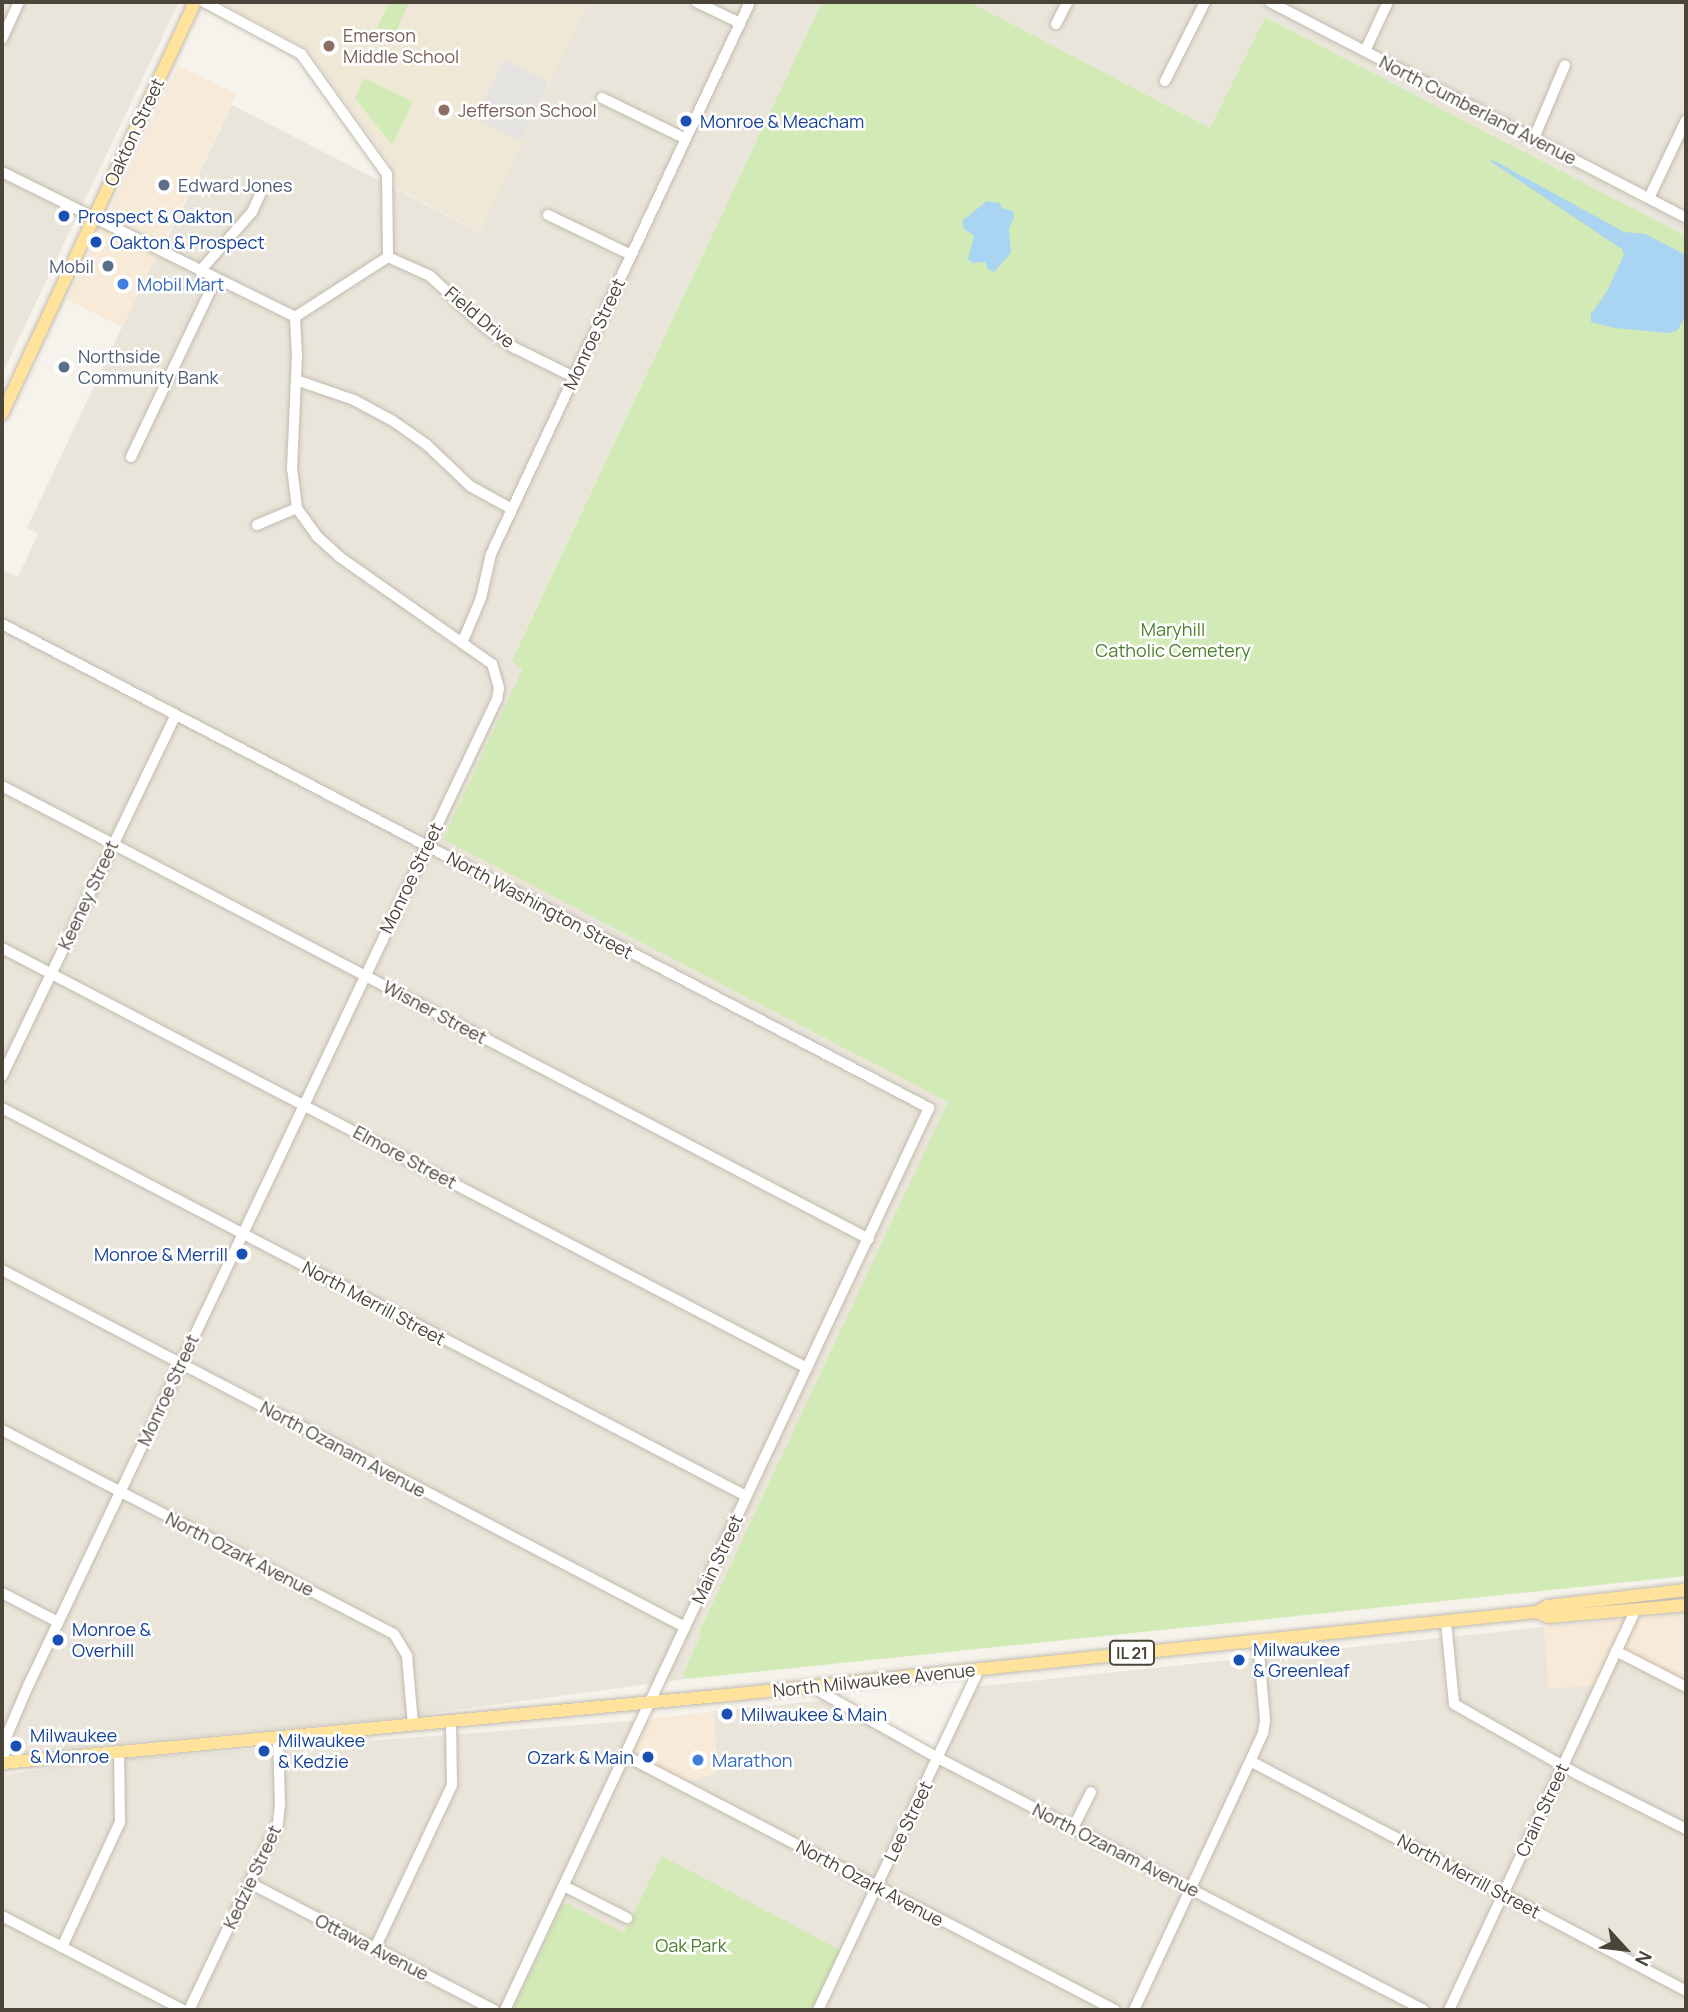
<!DOCTYPE html>
<style>
body{margin:0}
#map{position:relative;width:1688px;height:2012px;overflow:hidden;background:#f6f3ec;font-family:Manrope,sans-serif}
div>[style]{position:absolute}
.residential>*{inset:0;background:#eae5da}
.commercial>*{inset:0;background:#f7ead8}
.education>*{inset:0;background:#efe8d6}
.green>*{inset:0;background:#d2eab5}
.parking>*{inset:0;background:#e5e3e0}
.water>*{inset:0;background:#a9d4f2}
.roads{filter:drop-shadow(0 0 2px #c2bbae) drop-shadow(0 0 2px #c2bbae)}
.minor>*{height:10px;margin:-5px;padding:0 5px;transform-origin:5px;border-radius:5px;background:#fff}
.major>*{height:12px;margin:-6px;padding:0 6px;transform-origin:6px;border-radius:6px;background:#ffe39c}
.dots>*{width:19px;height:19px;translate:-50% -50%;box-sizing:border-box;border:4px solid #fff;border-radius:50%}
span{translate:-50% -50%;white-space:nowrap;text-align:center;line-height:1.15;-webkit-text-stroke:5px #fff;paint-order:stroke}
.shield-label span{padding:2px 5px;background:#fff;border:2px solid;border-radius:5px;-webkit-text-stroke-width:0}
.shield-label{font-size:16px;color:#4b4439;font-weight:700}
.education-label{font-size:18px;color:#785e54}
.left{translate:0 -50%;text-align:left}
.street-label{font-size:18px;color:#4b4439}
.transit-label{font-size:18px;color:#164399}
.right{translate:-100% -50%;text-align:right}
.service-label{font-size:18px;color:#4e5e75}
.shop-label{font-size:18px;color:#366cbe}
.park-label{font-size:18px;color:#4a7f2a}
.frame{position:absolute;inset:0;border:4px solid #4b4439;pointer-events:none}
.north{position:absolute;left:1590px;top:1914px;width:70px;height:70px;-webkit-text-stroke:5px #fff;paint-order:stroke;rotate:117deg;font-size:19px;font-weight:700;line-height:28px;text-align:center;color:#4b4439}
.north::after{content:'';display:block;margin:auto;width:24px;height:32px;background:#4b4439;clip-path:polygon(50% 0,100% 100%,50% 72%,0 100%)}
</style>
<div id="map">
<div class="residential">
<div style="clip-path:polygon(2px 2px,179px 2px,2px 374px)"></div>
<div style="clip-path:polygon(588px 2px,822px 2px,512px 659px,522px 670px,444px 838px,949px 1102px,699px 1632px,702px 1633px,683px 1674px,686px 1679px,397px 1718px,2px 1754px,2px 570px,18px 577px,38px 534px,27px 528px,158px 251px,161px 252px,232px 105px,479px 232px)"></div>
<div style="clip-path:polygon(970px 2px,1686px 2px,1686px 236px,1265px 17px,1210px 128px)"></div>
<div style="clip-path:polygon(1544px 1627px,1549px 1689px,1615px 1649px,1686px 1687px,1686px 2010px,2px 2010px,2px 1775px,102px 1761px,645px 1720px,717px 1773px,714px 1711px,829px 1700px,939px 1760px,973px 1687px)"></div>
</div>
<div class="commercial">
<div style="clip-path:polygon(178px 66px,237px 94px,122px 327px,67px 300px)"></div>
<div style="clip-path:polygon(1686px 1614px,1686px 1687px,1616px 1650px,1599px 1685px,1549px 1689px,1544px 1627px)"></div>
<div style="clip-path:polygon(714px 1711px,717px 1774px,678px 1785px,627px 1759px,645px 1720px)"></div>
</div>
<div class="education">
<div style="clip-path:polygon(220px 2px,588px 2px,480px 232px,396px 188px,390px 164px,307px 49px)"></div>
</div>
<div class="green">
<div style="clip-path:polygon(389px 2px,409px 2px,394px 36px,377px 28px)"></div>
<div style="clip-path:polygon(822px 2px,970px 2px,1210px 128px,1265px 17px,1686px 236px,1686px 1576px,686px 1679px,683px 1674px,701px 1634px,699px 1632px,948px 1102px,443px 839px,522px 670px,512px 660px)"></div>
<div style="clip-path:polygon(364px 78px,413px 102px,392px 145px,355px 98px)"></div>
<div style="clip-path:polygon(662px 1856px,840px 1950px,812px 2010px,513px 2010px,564px 1902px,624px 1933px)"></div>
</div>
<div class="parking">
<div style="clip-path:polygon(503px 60px,549px 81px,521px 141px,475px 120px)"></div>
</div>
<div class="water">
<div style="clip-path:polygon(1493px 160px,1624px 232px,1645px 234px,1686px 255px,1686px 316px,1677px 331px,1669px 333px,1615px 328px,1591px 322px,1591px 314px,1606px 293px,1624px 255px,1622px 249px,1490px 161px)"></div>
<div style="clip-path:polygon(987px 201px,1000px 203px,1002px 208px,1013px 211px,1014px 217px,1009px 229px,1011px 253px,994px 272px,988px 269px,985px 262px,972px 263px,968px 259px,974px 236px,964px 229px,962px 221px)"></div>
</div>
<div class="roads">
<div class="minor">
<div style="left:204px;top:2px;width:110px;rotate:28.2deg"></div>
<div style="left:301px;top:54px;width:148px;rotate:54.4deg"></div>
<div style="left:387px;top:174px;width:83px;rotate:89.3deg"></div>
<div style="left:388px;top:257px;width:111px;rotate:147.2deg"></div>
<div style="left:696px;top:2px;width:49px;rotate:25.5deg"></div>
<div style="left:1270px;top:2px;width:469px;rotate:27.4deg"></div>
<div style="left:1056px;top:24px;width:25px;rotate:-63deg"></div>
<div style="left:2px;top:39px;width:41px;rotate:-65.3deg"></div>
<div style="left:1365px;top:51px;width:54px;rotate:-64.9deg"></div>
<div style="left:1165px;top:81px;width:89px;rotate:-63.1deg"></div>
<div style="left:602px;top:98px;width:93px;rotate:26deg"></div>
<div style="left:1534px;top:138px;width:79px;rotate:-67deg"></div>
<div style="left:2px;top:172px;width:327px;rotate:26.3deg"></div>
<div style="left:1649px;top:198px;width:86px;rotate:-64.6deg"></div>
<div style="left:548px;top:215px;width:92px;rotate:25.7deg"></div>
<div style="left:388px;top:257px;width:46px;rotate:24.3deg"></div>
<div style="left:430px;top:276px;width:76px;rotate:42.9deg"></div>
<div style="left:486px;top:328px;width:35px;rotate:35deg"></div>
<div style="left:515px;top:348px;width:66px;rotate:26.2deg"></div>
<div style="left:200px;top:271px;width:79px;rotate:-48.6deg"></div>
<div style="left:252px;top:212px;width:19px;rotate:-65deg"></div>
<div style="left:296px;top:380px;width:61px;rotate:19deg"></div>
<div style="left:354px;top:400px;width:44px;rotate:28.3deg"></div>
<div style="left:393px;top:421px;width:42px;rotate:35.2deg"></div>
<div style="left:427px;top:445px;width:59px;rotate:43.6deg"></div>
<div style="left:470px;top:486px;width:48px;rotate:28.7deg"></div>
<div style="left:131px;top:457px;width:197px;rotate:-64.5deg"></div>
<div style="left:257px;top:525px;width:43px;rotate:-23deg"></div>
<div style="left:2px;top:624px;width:1046px;rotate:27.57deg"></div>
<div style="left:929px;top:1108px;width:997px;rotate:115.18deg"></div>
<div style="left:462px;top:643px;width:49px;rotate:-67.1deg"></div>
<div style="left:481px;top:598px;width:45px;rotate:-77.2deg"></div>
<div style="left:491px;top:554px;width:610px;rotate:-64.86deg"></div>
<div style="left:2px;top:786px;width:978px;rotate:27.59deg"></div>
<div style="left:2px;top:948px;width:908px;rotate:27.55deg"></div>
<div style="left:2px;top:1076px;width:401px;rotate:-64.3deg"></div>
<div style="left:2px;top:1108px;width:839px;rotate:27.54deg"></div>
<div style="left:2px;top:1270px;width:771px;rotate:27.6deg"></div>
<div style="left:2px;top:1430px;width:442px;rotate:27.5deg"></div>
<div style="left:394px;top:1634px;width:26px;rotate:59deg"></div>
<div style="left:407px;top:1656px;width:68px;rotate:85deg"></div>
<div style="left:2px;top:1593px;width:63px;rotate:27.4deg"></div>
<div style="left:1446px;top:1622px;width:82px;rotate:84.4deg"></div>
<div style="left:1454px;top:1704px;width:142px;rotate:29.6deg"></div>
<div style="left:1577px;top:1774px;width:122px;rotate:26.8deg"></div>
<div style="left:1616px;top:1651px;width:79px;rotate:27.2deg"></div>
<div style="left:810px;top:1686px;width:147px;rotate:29.4deg"></div>
<div style="left:938px;top:1758px;width:547px;rotate:27.41deg"></div>
<div style="left:626px;top:1756px;width:551px;rotate:27.45deg"></div>
<div style="left:5px;top:1762px;width:20px;rotate:-93deg"></div>
<div style="left:4px;top:1742px;width:61px;rotate:-66.8deg"></div>
<div style="left:28px;top:1686px;width:1093px;rotate:-64.58deg"></div>
<div style="left:497px;top:699px;width:11px;rotate:-80deg"></div>
<div style="left:499px;top:688px;width:25px;rotate:-106deg"></div>
<div style="left:492px;top:664px;width:186px;rotate:-144.9deg"></div>
<div style="left:340px;top:557px;width:31px;rotate:-138deg"></div>
<div style="left:317px;top:536px;width:34px;rotate:-126deg"></div>
<div style="left:297px;top:508px;width:39px;rotate:-97deg"></div>
<div style="left:292px;top:469px;width:113px;rotate:-87.5deg"></div>
<div style="left:297px;top:356px;width:39px;rotate:-93deg"></div>
<div style="left:1252px;top:1762px;width:491px;rotate:27.8deg"></div>
<div style="left:1073px;top:1828px;width:40px;rotate:-63.4deg"></div>
<div style="left:250px;top:1883px;width:275px;rotate:27.5deg"></div>
<div style="left:564px;top:1886px;width:71px;rotate:26.9deg"></div>
<div style="left:2px;top:1916px;width:204px;rotate:27.4deg"></div>
<div style="left:62px;top:1947px;width:138px;rotate:-65.1deg"></div>
<div style="left:120px;top:1822px;width:70px;rotate:-90.8deg"></div>
<div style="left:375px;top:1948px;width:180px;rotate:-64.7deg"></div>
<div style="left:452px;top:1785px;width:64px;rotate:-90.9deg"></div>
<div style="left:189px;top:2010px;width:207px;rotate:-64.5deg"></div>
<div style="left:278px;top:1823px;width:18px;rotate:-84deg"></div>
<div style="left:280px;top:1805px;width:68px;rotate:-91.7deg"></div>
<div style="left:818px;top:2010px;width:377px;rotate:-64.7deg"></div>
<div style="left:1134px;top:2010px;width:306px;rotate:-65deg"></div>
<div style="left:1263px;top:1733px;width:13px;rotate:-81deg"></div>
<div style="left:1265px;top:1720px;width:79px;rotate:-95.1deg"></div>
<div style="left:1449px;top:2010px;width:442px;rotate:-65deg"></div>
</div>
<div class="major">
<div style="left:2px;top:414px;width:455px;rotate:-64.9deg"></div>
<div style="left:1536px;top:1612px;width:14px;rotate:21deg"></div>
<div style="left:1549px;top:1617px;width:138px;rotate:-5deg"></div>
<div style="left:2px;top:1763px;width:729px;rotate:-5.35deg"></div>
<div style="left:728px;top:1695px;width:812px;rotate:-5.87deg"></div>
<div style="left:1536px;top:1612px;width:13px;rotate:-27deg"></div>
<div style="left:1548px;top:1606px;width:139px;rotate:-6.6deg"></div>
</div>
</div>
<div class="dots">
<div style="left:329px;top:46px;background:#8d6e63"></div>
<div style="left:444px;top:110px;background:#8d6e63"></div>
<div style="left:686px;top:121px;background:#1a4fb4"></div>
<div style="left:164px;top:185px;background:#5c6f8a"></div>
<div style="left:64px;top:216px;background:#1a4fb4"></div>
<div style="left:96px;top:242px;background:#1a4fb4"></div>
<div style="left:108px;top:266px;background:#5c6f8a"></div>
<div style="left:123px;top:284px;background:#3f7fe0"></div>
<div style="left:64px;top:367px;background:#5c6f8a"></div>
<div style="left:242px;top:1254px;background:#1a4fb4"></div>
<div style="left:58px;top:1640px;background:#1a4fb4"></div>
<div style="left:1239px;top:1660px;background:#1a4fb4"></div>
<div style="left:727px;top:1714px;background:#1a4fb4"></div>
<div style="left:16px;top:1746px;background:#1a4fb4"></div>
<div style="left:264px;top:1751px;background:#1a4fb4"></div>
<div style="left:648px;top:1757px;background:#1a4fb4"></div>
<div style="left:698px;top:1760px;background:#3f7fe0"></div>
</div>
<div class="shield-label">
<span style="left:1132px;top:1653px">IL 21</span>
</div>
<div class="education-label">
<span class="left" style="left:343px;top:46px">Emerson<br>Middle School</span>
<span class="left" style="left:458px;top:110px">Jefferson School</span>
</div>
<div class="street-label">
<span style="left:1478px;top:110px;rotate:27deg">North Cumberland Avenue</span>
<span style="left:134px;top:132px;rotate:-65deg">Oakton Street</span>
<span style="left:480px;top:317px;rotate:40deg">Field Drive</span>
<span style="left:594px;top:334px;rotate:-65deg">Monroe Street</span>
<span style="left:411px;top:878px;rotate:-64deg">Monroe Street</span>
<span style="left:88px;top:895px;rotate:-65deg">Keeney Street</span>
<span style="left:540px;top:905px;rotate:28deg">North Washington Street</span>
<span style="left:435px;top:1012px;rotate:28deg">Wisner Street</span>
<span style="left:405px;top:1157px;rotate:28deg">Elmore Street</span>
<span style="left:374px;top:1303px;rotate:28deg">North Merrill Street</span>
<span style="left:168px;top:1390px;rotate:-65deg">Monroe Street</span>
<span style="left:343px;top:1449px;rotate:28deg">North Ozanam Avenue</span>
<span style="left:240px;top:1554px;rotate:27deg">North Ozark Avenue</span>
<span style="left:717px;top:1559px;rotate:-65deg">Main Street</span>
<span style="left:874px;top:1680px;rotate:-6deg">North Milwaukee Avenue</span>
<span style="left:1542px;top:1810px;rotate:-65deg">Crain Street</span>
<span style="left:908px;top:1821px;rotate:-64deg">Lee Street</span>
<span style="left:1116px;top:1850px;rotate:27deg">North Ozanam Avenue</span>
<span style="left:1469px;top:1876px;rotate:28deg">North Merrill Street</span>
<span style="left:252px;top:1877px;rotate:-65deg">Kedzie Street</span>
<span style="left:870px;top:1883px;rotate:28deg">North Ozark Avenue</span>
<span style="left:372px;top:1947px;rotate:27deg">Ottawa Avenue</span>
</div>
<div class="transit-label">
<span class="left" style="left:700px;top:121px">Monroe &amp; Meacham</span>
<span class="left" style="left:78px;top:216px">Prospect &amp; Oakton</span>
<span class="left" style="left:110px;top:242px">Oakton &amp; Prospect</span>
<span class="right" style="left:228px;top:1254px">Monroe &amp; Merrill</span>
<span class="left" style="left:72px;top:1640px">Monroe &amp;<br>Overhill</span>
<span class="left" style="left:1253px;top:1660px">Milwaukee<br>&amp; Greenleaf</span>
<span class="left" style="left:741px;top:1714px">Milwaukee &amp; Main</span>
<span class="left" style="left:30px;top:1746px">Milwaukee<br>&amp; Monroe</span>
<span class="left" style="left:278px;top:1751px">Milwaukee<br>&amp; Kedzie</span>
<span class="right" style="left:634px;top:1757px">Ozark &amp; Main</span>
</div>
<div class="service-label">
<span class="left" style="left:178px;top:185px">Edward Jones</span>
<span class="right" style="left:94px;top:266px">Mobil</span>
<span class="left" style="left:78px;top:367px">Northside<br>Community Bank</span>
</div>
<div class="shop-label">
<span class="left" style="left:137px;top:284px">Mobil Mart</span>
<span class="left" style="left:712px;top:1760px">Marathon</span>
</div>
<div class="park-label">
<span style="left:1173px;top:640px">Maryhill<br>Catholic Cemetery</span>
<span style="left:691px;top:1945px">Oak Park</span>
</div>
<div class="frame"></div>
<div class="north">N</div>
</div>
